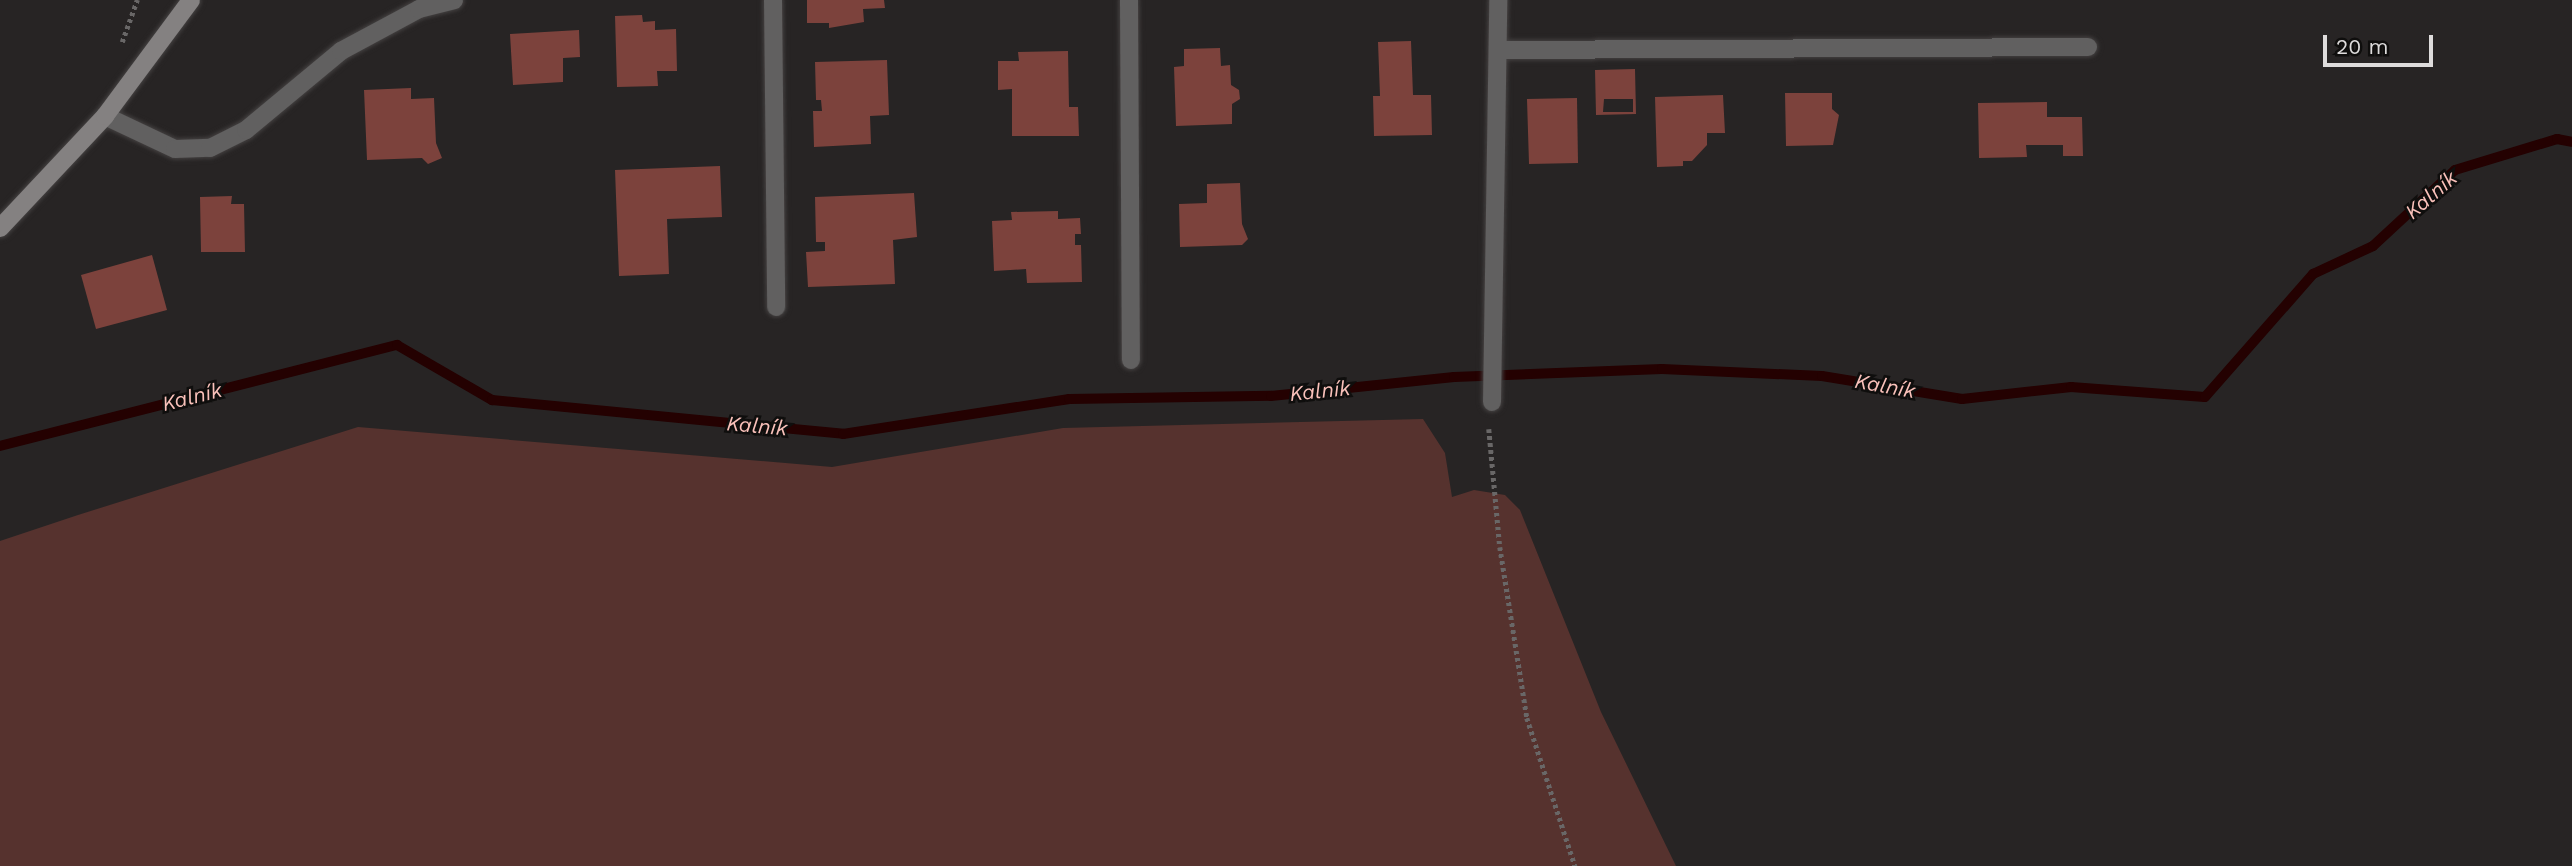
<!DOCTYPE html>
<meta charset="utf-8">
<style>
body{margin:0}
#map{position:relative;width:2572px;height:866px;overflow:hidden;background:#272424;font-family:"Work Sans",sans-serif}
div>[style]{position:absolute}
.green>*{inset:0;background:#56322e}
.stream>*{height:10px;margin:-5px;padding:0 5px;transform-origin:5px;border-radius:5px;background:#240101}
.building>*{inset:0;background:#7c423c}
.path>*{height:4.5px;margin-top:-2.25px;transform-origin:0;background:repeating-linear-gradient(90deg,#696767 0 3.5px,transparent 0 7px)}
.roads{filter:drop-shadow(0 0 2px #444141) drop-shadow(0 0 2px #444141)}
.street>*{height:18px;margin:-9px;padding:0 9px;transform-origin:9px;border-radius:9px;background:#616060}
.secondary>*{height:18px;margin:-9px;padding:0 9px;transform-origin:9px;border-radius:9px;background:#848181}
span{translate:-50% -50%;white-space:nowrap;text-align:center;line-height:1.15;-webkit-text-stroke:5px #0f0e0d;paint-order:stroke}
.water-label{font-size:21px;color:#fac1ba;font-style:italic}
.scale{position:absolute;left:2323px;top:35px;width:110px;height:32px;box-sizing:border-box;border:4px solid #dedcdc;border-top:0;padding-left:9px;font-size:21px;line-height:24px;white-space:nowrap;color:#dedcdc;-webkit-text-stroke:5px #0f0e0d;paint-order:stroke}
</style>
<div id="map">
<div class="green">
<div style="clip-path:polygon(1423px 419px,1445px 453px,1452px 497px,1474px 490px,1505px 495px,1520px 510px,1601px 712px,1676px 866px,0 866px,0 541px,78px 515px,358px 427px,832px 467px,1063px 428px)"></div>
</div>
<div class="stream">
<div style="left:0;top:446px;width:410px;rotate:-14.3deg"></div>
<div style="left:397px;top:345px;width:110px;rotate:30.1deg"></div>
<div style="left:492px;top:400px;width:353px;rotate:5.5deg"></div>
<div style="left:843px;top:434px;width:229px;rotate:-8.8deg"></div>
<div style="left:1069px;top:399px;width:202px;rotate:-0.9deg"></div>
<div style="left:1271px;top:396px;width:184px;rotate:-5.9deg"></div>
<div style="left:1454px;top:377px;width:208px;rotate:-2.2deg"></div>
<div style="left:1662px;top:369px;width:160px;rotate:2.5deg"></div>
<div style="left:1822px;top:376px;width:142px;rotate:9.3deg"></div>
<div style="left:1962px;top:399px;width:110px;rotate:-6.3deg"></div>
<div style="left:2071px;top:387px;width:134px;rotate:4.3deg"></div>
<div style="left:2205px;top:397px;width:164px;rotate:-48.7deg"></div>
<div style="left:2313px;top:274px;width:66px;rotate:-25deg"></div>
<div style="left:2373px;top:246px;width:112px;rotate:-42.8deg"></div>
<div style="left:2455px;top:170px;width:107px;rotate:-16.9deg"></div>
<div style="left:2557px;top:139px;width:15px;rotate:11deg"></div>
</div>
<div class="building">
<div style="clip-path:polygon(807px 0,884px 0,885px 8px,863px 9px,864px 22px,829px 28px,829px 23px,807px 23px)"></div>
<div style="clip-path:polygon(642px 15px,643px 22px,655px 21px,655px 30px,676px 29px,677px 71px,657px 71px,658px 86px,617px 87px,615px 16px)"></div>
<div style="clip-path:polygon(579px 30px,580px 57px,563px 58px,563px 82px,513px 85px,510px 34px)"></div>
<div style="clip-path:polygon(1411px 41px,1413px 95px,1431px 95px,1432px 135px,1374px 136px,1373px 96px,1380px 96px,1378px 42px)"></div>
<div style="clip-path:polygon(1220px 48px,1221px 66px,1230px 65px,1231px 85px,1239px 90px,1240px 99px,1232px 104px,1232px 124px,1176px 126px,1174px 67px,1184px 66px,1184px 49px)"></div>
<div style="clip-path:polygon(1068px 51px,1069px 107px,1078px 107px,1079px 136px,1012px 136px,1012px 89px,998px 90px,998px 61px,1019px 61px,1018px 52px)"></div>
<div style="clip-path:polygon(887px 60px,889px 115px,870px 116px,871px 144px,814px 147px,813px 111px,822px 111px,821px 100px,816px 100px,815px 62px)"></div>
<div style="clip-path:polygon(evenodd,1635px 69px,1636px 114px,1596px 115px,1595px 70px,1635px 69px,1604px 99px,1633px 99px,1633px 112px,1603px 112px,1604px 99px)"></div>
<div style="clip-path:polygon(411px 88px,411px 99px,434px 98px,436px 143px,442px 158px,428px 164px,422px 158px,367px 160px,364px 90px)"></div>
<div style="clip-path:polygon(1785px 93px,1832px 93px,1832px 109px,1839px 115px,1833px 145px,1786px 146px)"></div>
<div style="clip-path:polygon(1723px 95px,1725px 133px,1707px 133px,1707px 145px,1692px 161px,1683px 161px,1683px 166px,1657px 167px,1655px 97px)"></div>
<div style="clip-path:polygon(1577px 98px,1578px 163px,1529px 164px,1527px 99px)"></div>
<div style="clip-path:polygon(2047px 102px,2047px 117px,2082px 117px,2083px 156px,2063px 156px,2063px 145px,2026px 145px,2027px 157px,1979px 158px,1978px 103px)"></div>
<div style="clip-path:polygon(720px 166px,722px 217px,667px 219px,669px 274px,619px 276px,615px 170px)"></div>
<div style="clip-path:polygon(1240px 183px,1242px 224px,1248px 239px,1242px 245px,1180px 247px,1179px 204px,1207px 203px,1207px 184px)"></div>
<div style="clip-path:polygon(914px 193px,917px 237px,893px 240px,895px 284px,808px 287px,806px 252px,825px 251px,825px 242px,816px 242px,815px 197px)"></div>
<div style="clip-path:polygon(232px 196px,231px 204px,244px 204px,245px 252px,201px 252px,200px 197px)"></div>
<div style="clip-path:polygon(1058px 211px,1058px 219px,1080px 218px,1081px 234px,1075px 234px,1075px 245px,1081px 245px,1082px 282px,1027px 283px,1026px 269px,994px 271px,992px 221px,1012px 220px,1011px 212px)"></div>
<div style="clip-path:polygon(152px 255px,167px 310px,96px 329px,81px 275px)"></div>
</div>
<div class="path">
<div style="left:122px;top:42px;width:45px;rotate:-70.3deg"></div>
<div style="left:1489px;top:429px;width:119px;rotate:84.7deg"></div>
<div style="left:1500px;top:547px;width:173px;rotate:81deg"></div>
<div style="left:1527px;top:718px;width:156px;rotate:72deg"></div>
</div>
<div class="roads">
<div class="street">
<div style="left:773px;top:0;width:307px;rotate:89.4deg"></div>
<div style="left:1129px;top:0;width:360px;rotate:89.7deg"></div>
<div style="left:1499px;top:50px;width:589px;rotate:-0.29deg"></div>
<div style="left:105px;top:116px;width:77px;rotate:25.2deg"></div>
<div style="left:175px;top:149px;width:35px;rotate:-2deg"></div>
<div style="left:210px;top:148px;width:40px;rotate:-26.6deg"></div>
<div style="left:246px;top:130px;width:124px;rotate:-39.7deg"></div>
<div style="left:341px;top:51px;width:89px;rotate:-28.3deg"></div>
<div style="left:419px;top:9px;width:36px;rotate:-14deg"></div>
<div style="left:1492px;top:402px;width:402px;rotate:-89.1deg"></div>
</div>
<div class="secondary">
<div style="left:0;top:228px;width:154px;rotate:-46.8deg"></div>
<div style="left:105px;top:116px;width:144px;rotate:-53.4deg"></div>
</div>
</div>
<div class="water-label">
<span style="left:2431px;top:195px;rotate:-41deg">Kalník</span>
<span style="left:1885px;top:386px;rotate:10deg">Kalník</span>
<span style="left:1320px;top:391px;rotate:-6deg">Kalník</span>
<span style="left:192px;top:397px;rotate:-14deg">Kalník</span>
<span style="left:757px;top:426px;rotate:5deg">Kalník</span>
</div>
<div class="scale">20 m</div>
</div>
